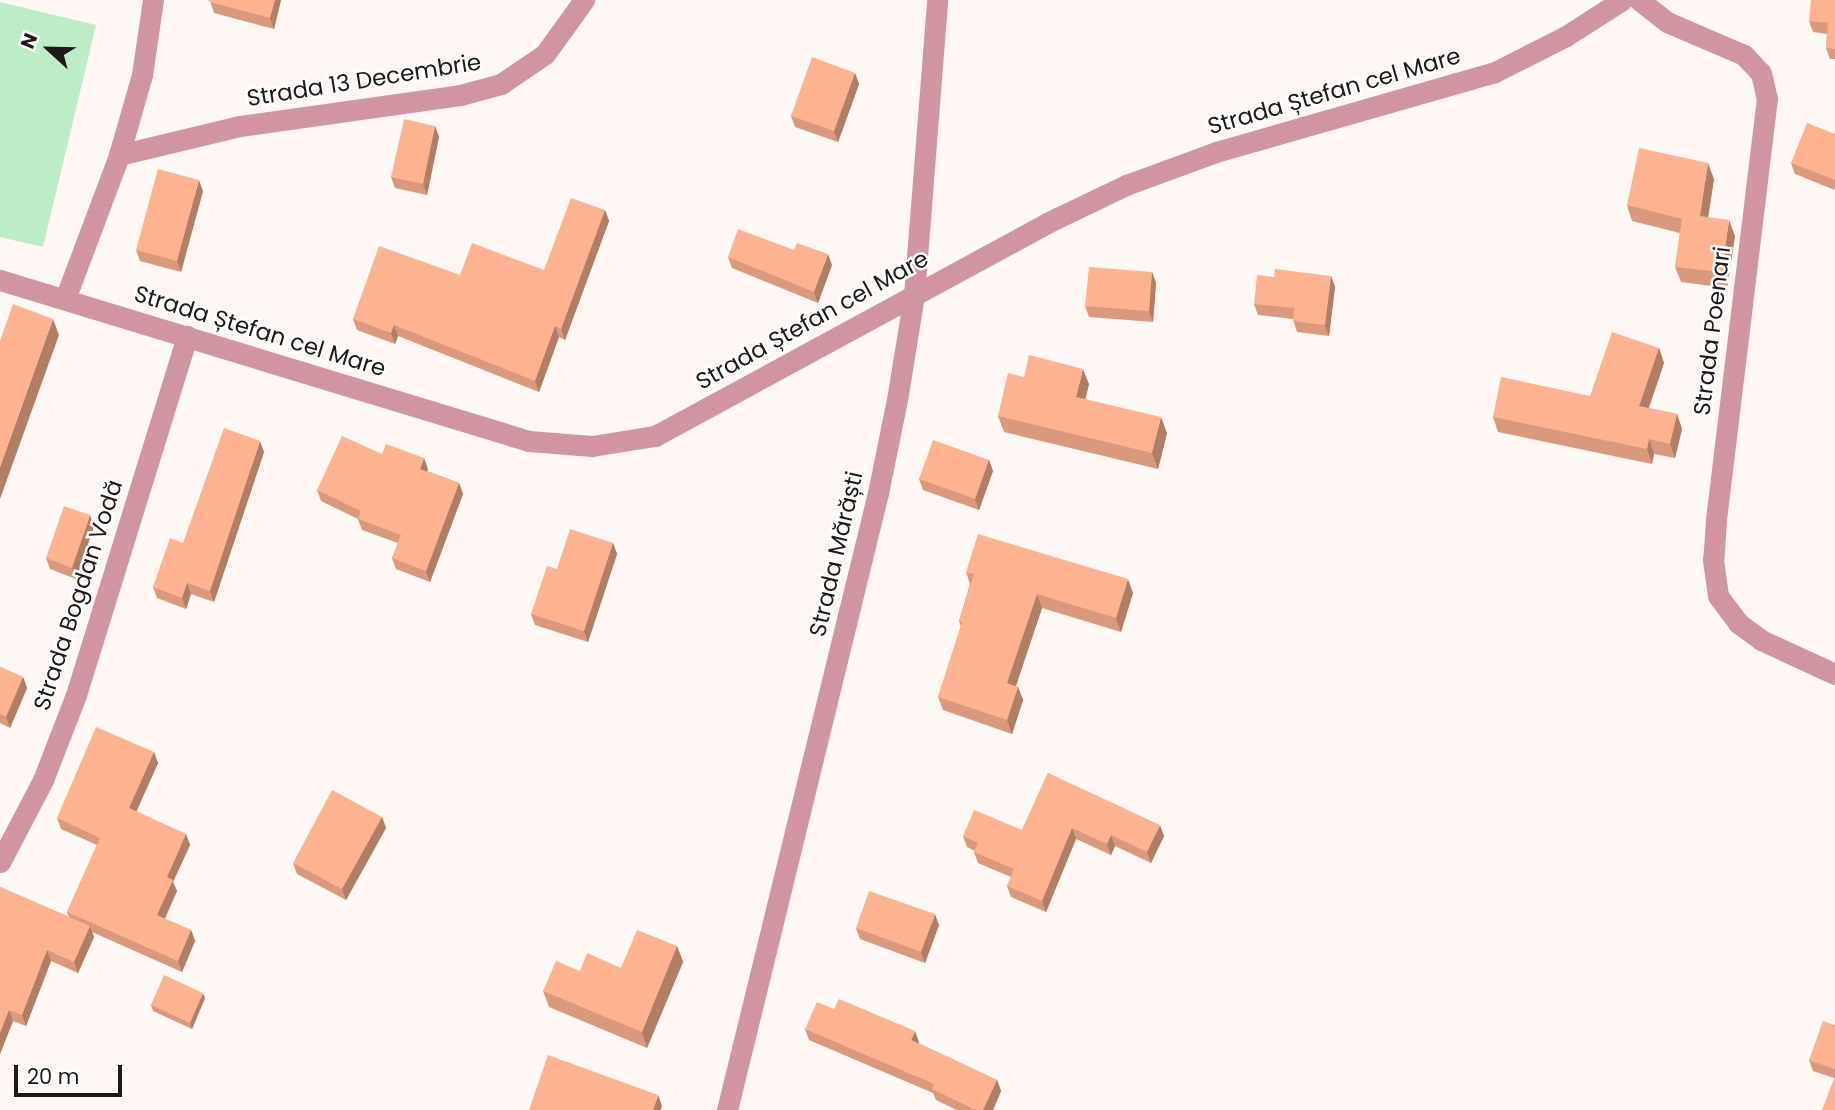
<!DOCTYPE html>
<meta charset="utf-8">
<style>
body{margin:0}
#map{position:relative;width:1835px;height:1110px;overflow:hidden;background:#fef7f4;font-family:Poppins,sans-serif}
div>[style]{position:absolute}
.green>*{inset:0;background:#bdedc7}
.minor>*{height:21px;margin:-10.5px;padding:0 10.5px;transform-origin:10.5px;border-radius:10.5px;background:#d095a0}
.wall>*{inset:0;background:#da997c}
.shaded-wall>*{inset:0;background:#b27d65}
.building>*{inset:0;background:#feb290}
span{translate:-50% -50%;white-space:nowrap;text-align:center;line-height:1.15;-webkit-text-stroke:5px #fff;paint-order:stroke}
.street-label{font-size:23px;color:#1e1a19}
.north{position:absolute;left:14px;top:14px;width:70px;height:70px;-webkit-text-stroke:5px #fff;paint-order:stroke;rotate:292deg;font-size:19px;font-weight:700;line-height:28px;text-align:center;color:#1e1a19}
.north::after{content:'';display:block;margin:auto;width:24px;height:32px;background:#1e1a19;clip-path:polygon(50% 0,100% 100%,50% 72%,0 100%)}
.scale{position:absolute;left:14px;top:1065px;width:108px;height:32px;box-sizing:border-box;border:4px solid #1e1a19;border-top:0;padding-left:9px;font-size:21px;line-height:24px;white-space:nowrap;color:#1e1a19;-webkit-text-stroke:5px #fff;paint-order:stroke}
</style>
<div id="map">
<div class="green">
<div style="clip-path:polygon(0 2px,96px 25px,43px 247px,0 237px)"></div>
</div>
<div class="minor">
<div style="left:1639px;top:0;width:36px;rotate:38deg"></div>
<div style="left:1667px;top:22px;width:84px;rotate:23.2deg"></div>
<div style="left:1744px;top:55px;width:25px;rotate:47deg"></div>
<div style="left:1761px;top:73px;width:26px;rotate:77deg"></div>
<div style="left:1767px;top:98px;width:426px;rotate:96.9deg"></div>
<div style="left:1716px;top:521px;width:39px;rotate:94deg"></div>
<div style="left:1713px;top:560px;width:36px;rotate:82deg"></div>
<div style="left:1718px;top:596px;width:34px;rotate:53deg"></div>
<div style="left:1738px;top:623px;width:29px;rotate:36deg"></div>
<div style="left:1761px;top:640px;width:81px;rotate:24.7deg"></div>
<div style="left:119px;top:155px;width:124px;rotate:-13.5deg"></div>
<div style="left:240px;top:126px;width:222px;rotate:-8deg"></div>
<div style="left:460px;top:95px;width:42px;rotate:-15deg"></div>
<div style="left:501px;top:84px;width:53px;rotate:-34.3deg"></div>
<div style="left:545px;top:54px;width:67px;rotate:-54.2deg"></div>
<div style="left:0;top:280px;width:553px;rotate:16.93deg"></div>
<div style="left:529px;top:441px;width:63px;rotate:4.5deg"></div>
<div style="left:592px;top:446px;width:64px;rotate:-9deg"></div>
<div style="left:655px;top:436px;width:446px;rotate:-28.5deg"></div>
<div style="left:1047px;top:223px;width:88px;rotate:-25.7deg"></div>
<div style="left:1126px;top:185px;width:96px;rotate:-20.1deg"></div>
<div style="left:1216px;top:152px;width:290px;rotate:-16deg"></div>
<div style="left:1495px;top:72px;width:80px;rotate:-26.9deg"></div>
<div style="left:1566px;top:36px;width:67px;rotate:-32.7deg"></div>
<div style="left:65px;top:299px;width:154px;rotate:-69.4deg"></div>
<div style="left:119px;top:155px;width:83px;rotate:-74deg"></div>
<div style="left:142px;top:75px;width:76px;rotate:-81.7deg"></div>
<div style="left:0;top:862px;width:93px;rotate:-62.3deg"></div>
<div style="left:43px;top:780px;width:91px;rotate:-68.8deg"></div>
<div style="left:76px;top:695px;width:376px;rotate:-72.8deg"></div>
<div style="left:727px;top:1110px;width:635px;rotate:-76.25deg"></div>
<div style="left:878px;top:493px;width:95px;rotate:-78.5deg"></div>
<div style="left:897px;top:400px;width:106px;rotate:-80.8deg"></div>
<div style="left:914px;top:295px;width:296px;rotate:-85.5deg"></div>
</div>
<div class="wall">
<div style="clip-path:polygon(207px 0,281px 0,274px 29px,214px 13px,210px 1px)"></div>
<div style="clip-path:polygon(1835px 0,1835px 59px,1830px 59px,1826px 48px,1827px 34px,1813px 32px,1809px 21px)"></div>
<div style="clip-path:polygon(855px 73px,859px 84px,838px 142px,795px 127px,791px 116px)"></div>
<div style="clip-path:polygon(435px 126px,439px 137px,427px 195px,395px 188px,391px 177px)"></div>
<div style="clip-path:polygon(1835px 134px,1835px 190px,1795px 174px,1791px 163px)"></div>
<div style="clip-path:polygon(1714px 179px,1708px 217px,1735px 236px,1727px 288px,1681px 282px,1675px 267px,1680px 233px,1632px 221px,1627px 205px)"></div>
<div style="clip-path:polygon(203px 191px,181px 272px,140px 261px,136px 250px)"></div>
<div style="clip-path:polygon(605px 210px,609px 221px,565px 340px,559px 337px,539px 392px,398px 336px,395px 344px,357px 330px,353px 319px,460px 275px,544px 270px)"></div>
<div style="clip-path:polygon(728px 257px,832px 265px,818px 303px,732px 268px)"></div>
<div style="clip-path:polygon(1152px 272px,1156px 283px,1153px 322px,1089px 317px,1085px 306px)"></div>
<div style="clip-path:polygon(1331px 276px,1335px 287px,1329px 336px,1297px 332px,1293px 319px,1258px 315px,1254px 304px,1274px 277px)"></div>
<div style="clip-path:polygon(1659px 348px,1664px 363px,1649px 408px,1677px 414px,1682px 429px,1675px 458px,1654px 454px,1652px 464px,1498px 432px,1493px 417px,1590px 396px)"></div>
<div style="clip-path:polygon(1024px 377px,1089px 384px,1085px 399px,1167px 433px,1158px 469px,1004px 432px,998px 416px)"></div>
<div style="clip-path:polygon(264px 452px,214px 602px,191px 594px,186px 609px,157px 598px,153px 587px,183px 543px)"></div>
<div style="clip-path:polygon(382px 454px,428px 469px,427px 471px,459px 483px,463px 494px,430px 582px,396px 569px,392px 558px,398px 543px,362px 530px,358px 519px,321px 501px,317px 490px)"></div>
<div style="clip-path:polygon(989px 460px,993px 471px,979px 510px,923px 490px,919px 479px)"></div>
<div style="clip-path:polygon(94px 526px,76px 579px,50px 569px,46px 558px)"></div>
<div style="clip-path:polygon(613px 543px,617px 554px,588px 642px,535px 625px,531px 614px,557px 569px)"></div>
<div style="clip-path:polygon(966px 572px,1133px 593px,1121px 632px,1042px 608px,1016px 686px,1018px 687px,1023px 700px,1012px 734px,943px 710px,938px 697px,961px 627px,959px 621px,970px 584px)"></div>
<div style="clip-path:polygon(0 667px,23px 677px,27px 688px,10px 728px,0 723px)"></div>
<div style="clip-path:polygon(154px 752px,158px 763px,136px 812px,186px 834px,190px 845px,173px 882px,177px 891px,165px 919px,191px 930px,195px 941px,182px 972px,92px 932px,94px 937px,78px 973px,51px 961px,26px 1026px,13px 1021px,0 1054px,0 887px,69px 917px,67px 912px,97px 845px,61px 829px,57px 818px)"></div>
<div style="clip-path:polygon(1048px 773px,1164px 836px,1151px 863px,1115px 846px,1111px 855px,1076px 839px,1046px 912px,1011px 897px,1007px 886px,1011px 877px,978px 863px,974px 852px,975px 851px,967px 847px,963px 836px,1022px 830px)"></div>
<div style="clip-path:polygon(382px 817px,386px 828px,346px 900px,297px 874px,293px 863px)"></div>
<div style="clip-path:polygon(939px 925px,925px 963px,860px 939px,856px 928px)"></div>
<div style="clip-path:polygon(677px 946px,683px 962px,647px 1048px,549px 1007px,543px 991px,580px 971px,621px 968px)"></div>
<div style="clip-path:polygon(205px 998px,192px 1029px,153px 1011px,151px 1005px)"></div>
<div style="clip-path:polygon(834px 1009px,919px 1042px,918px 1043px,997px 1080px,1001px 1091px,993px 1110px,957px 1110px,936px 1100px,933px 1093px,809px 1040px,805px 1029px)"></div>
<div style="clip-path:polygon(1835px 1025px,1835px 1110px,1834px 1078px,1813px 1071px,1809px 1060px)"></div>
</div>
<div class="shaded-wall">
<div style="clip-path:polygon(275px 0,281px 0,274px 29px,270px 18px)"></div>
<div style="clip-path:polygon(855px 73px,859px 84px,838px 142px,834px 131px)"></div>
<div style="clip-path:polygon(435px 126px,439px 137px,427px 195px,423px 184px)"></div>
<div style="clip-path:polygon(1708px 163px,1714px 179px,1706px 231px,1700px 216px)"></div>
<div style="clip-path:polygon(199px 180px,203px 191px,181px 272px,177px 261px)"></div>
<div style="clip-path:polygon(605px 210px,609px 221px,565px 340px,561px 329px)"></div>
<div style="clip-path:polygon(1729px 220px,1735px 236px,1727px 288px,1722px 272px)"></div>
<div style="clip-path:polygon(828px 254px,832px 265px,818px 303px,814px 292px)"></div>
<div style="clip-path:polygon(1152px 272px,1156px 283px,1153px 322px,1149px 311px)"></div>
<div style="clip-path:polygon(1331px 276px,1335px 287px,1329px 336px,1325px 325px)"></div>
<div style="clip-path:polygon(53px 319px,59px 335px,0 499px,0 467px)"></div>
<div style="clip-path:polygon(394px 325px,398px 336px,395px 344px,391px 333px)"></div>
<div style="clip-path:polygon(555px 326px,559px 337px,539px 392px,535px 381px)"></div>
<div style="clip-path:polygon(1659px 348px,1664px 363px,1644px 421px,1639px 406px)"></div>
<div style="clip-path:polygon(1083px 369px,1089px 384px,1082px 413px,1076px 397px)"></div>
<div style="clip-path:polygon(1677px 414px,1682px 429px,1675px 458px,1670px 444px)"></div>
<div style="clip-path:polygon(1161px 417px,1167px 433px,1158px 469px,1152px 453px)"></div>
<div style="clip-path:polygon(1649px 439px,1654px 454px,1652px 464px,1647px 449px)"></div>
<div style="clip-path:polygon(260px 441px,264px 452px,214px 602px,210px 591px)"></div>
<div style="clip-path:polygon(424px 458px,428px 469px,424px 480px,420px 469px)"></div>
<div style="clip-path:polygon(989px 460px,993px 471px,979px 510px,975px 499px)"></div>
<div style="clip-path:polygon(459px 483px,463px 494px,430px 582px,426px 571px)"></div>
<div style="clip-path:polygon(90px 515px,94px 526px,76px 579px,72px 568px)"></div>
<div style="clip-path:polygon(613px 543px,617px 554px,588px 642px,584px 631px)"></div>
<div style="clip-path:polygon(1128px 579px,1133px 593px,1121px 632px,1116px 618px)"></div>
<div style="clip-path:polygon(187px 583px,191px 594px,186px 609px,182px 598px)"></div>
<div style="clip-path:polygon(1037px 594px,1042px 608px,1012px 697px,1007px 683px)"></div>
<div style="clip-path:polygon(23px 677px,27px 688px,10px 728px,6px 717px)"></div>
<div style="clip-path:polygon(1018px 687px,1023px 700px,1012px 734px,1007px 720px)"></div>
<div style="clip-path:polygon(154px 752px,158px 763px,133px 819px,129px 808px)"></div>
<div style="clip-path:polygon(382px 817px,386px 828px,346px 900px,342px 889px)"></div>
<div style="clip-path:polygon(1160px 825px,1164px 836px,1151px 863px,1147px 852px)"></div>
<div style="clip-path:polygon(1072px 828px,1076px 839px,1046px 912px,1042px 901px)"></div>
<div style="clip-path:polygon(186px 834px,190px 845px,173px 882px,177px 891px,161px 926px,157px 915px,167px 877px)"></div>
<div style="clip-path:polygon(1111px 835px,1115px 846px,1111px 855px,1107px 844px)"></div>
<div style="clip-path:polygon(935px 914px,939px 925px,925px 963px,921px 952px)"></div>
<div style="clip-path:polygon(90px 926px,94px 937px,78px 973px,74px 962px)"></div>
<div style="clip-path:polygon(191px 930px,195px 941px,182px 972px,178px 961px)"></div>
<div style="clip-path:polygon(677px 946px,683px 962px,647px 1048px,642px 1032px)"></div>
<div style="clip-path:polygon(47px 950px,51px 961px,26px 1026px,22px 1015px)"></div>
<div style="clip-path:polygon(203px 993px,205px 998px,192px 1029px,190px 1023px)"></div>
<div style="clip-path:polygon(9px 1010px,13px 1021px,0 1054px,0 1033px)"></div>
<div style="clip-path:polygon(915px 1031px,919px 1042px,915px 1051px,911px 1040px)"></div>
<div style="clip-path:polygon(997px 1080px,1001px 1091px,993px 1110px,983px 1110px)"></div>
<div style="clip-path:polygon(658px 1095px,662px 1106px,661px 1110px,653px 1110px)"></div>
</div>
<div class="building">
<div style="clip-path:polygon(210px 0,275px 0,270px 18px,210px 2px)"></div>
<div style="clip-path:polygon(1811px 0,1835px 0,1835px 49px,1826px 48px,1828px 23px,1809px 21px)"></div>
<div style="clip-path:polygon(812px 57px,855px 73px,834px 131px,791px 116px)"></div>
<div style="clip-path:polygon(404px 119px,435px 126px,423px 184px,391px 177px)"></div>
<div style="clip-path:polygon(1807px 123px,1835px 134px,1835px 180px,1791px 163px)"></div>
<div style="clip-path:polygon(1639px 148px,1708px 163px,1700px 216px,1729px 220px,1722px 272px,1675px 267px,1682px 219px,1627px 205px)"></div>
<div style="clip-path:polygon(158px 169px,199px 180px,177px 261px,136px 250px)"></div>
<div style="clip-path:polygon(571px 198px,605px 210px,561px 329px,555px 326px,535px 381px,394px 325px,391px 333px,353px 319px,379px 246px,460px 275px,472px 243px,544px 270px)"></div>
<div style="clip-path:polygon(738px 229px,794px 250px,797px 243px,828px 254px,814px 292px,728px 257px)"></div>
<div style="clip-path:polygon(1089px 267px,1152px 272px,1149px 311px,1085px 306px)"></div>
<div style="clip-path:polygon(1275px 269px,1331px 276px,1325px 325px,1293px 321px,1294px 308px,1254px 304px,1257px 275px,1274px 277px)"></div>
<div style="clip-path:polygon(13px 304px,53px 319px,0 467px,0 341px)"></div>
<div style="clip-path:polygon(1612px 332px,1659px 348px,1639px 406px,1677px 414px,1670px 444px,1649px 439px,1647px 449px,1493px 417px,1501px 377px,1590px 396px)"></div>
<div style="clip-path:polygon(1029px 355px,1083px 369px,1076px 397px,1161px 417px,1152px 453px,998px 416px,1008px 373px,1024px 377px)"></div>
<div style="clip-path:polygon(224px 428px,260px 441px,210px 591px,187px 583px,182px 598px,153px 587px,170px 538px,183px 543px)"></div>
<div style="clip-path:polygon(342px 436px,382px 454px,386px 444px,424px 458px,420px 469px,459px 483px,426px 571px,392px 558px,401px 535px,358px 519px,361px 511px,317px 490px)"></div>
<div style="clip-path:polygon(933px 440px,989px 460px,975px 499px,919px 479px)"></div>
<div style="clip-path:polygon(64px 506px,90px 515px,72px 568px,46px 558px)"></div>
<div style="clip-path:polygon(570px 529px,613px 543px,584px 631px,531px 614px,547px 566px,557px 569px)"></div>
<div style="clip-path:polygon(978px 534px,1128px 579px,1116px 618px,1037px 594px,1007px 683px,1018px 687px,1007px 720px,938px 697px,962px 622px,959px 621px,974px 574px,966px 572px)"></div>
<div style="clip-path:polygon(0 667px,23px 677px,6px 717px,0 714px)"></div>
<div style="clip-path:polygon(96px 727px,154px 752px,129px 808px,186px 834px,167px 877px,173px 880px,157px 915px,191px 930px,178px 961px,67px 912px,100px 838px,57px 818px)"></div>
<div style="clip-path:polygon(1048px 773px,1160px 825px,1147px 852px,1111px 835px,1107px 844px,1072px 828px,1042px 901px,1007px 886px,1014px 869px,974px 852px,978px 843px,963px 836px,974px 810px,1022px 830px)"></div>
<div style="clip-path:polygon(332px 790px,382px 817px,342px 889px,293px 863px)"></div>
<div style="clip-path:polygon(0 887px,90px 926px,74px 962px,47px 950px,22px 1015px,9px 1010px,0 1033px)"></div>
<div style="clip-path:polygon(869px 891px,935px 914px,921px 952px,856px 928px)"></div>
<div style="clip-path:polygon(637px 930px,677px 946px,642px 1032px,543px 991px,556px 961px,580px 971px,587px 953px,621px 968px)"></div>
<div style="clip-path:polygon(164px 975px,203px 993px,190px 1023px,151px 1005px)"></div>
<div style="clip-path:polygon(839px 999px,915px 1031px,911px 1040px,997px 1080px,983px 1110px,976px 1110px,932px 1089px,934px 1084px,805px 1029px,817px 1002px,834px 1009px)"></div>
<div style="clip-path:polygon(1823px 1021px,1835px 1025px,1835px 1069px,1809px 1060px)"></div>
<div style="clip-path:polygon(548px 1055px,658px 1095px,653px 1110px,529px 1110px)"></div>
<div style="clip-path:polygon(1835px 1076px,1835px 1110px,1822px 1110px)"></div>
</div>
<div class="street-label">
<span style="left:364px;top:80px;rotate:-9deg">Strada 13 Decembrie</span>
<span style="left:1334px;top:91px;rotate:-16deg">Strada Ștefan cel Mare</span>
<span style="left:812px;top:320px;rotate:-29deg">Strada Ștefan cel Mare</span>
<span style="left:260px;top:331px;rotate:17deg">Strada Ștefan cel Mare</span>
<span style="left:1712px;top:331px;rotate:-83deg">Strada Poenari</span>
<span style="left:836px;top:554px;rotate:-77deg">Strada Mărăști</span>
<span style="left:78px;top:595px;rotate:-72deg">Strada Bogdan Vodă</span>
</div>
<div class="north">N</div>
<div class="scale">20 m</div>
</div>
